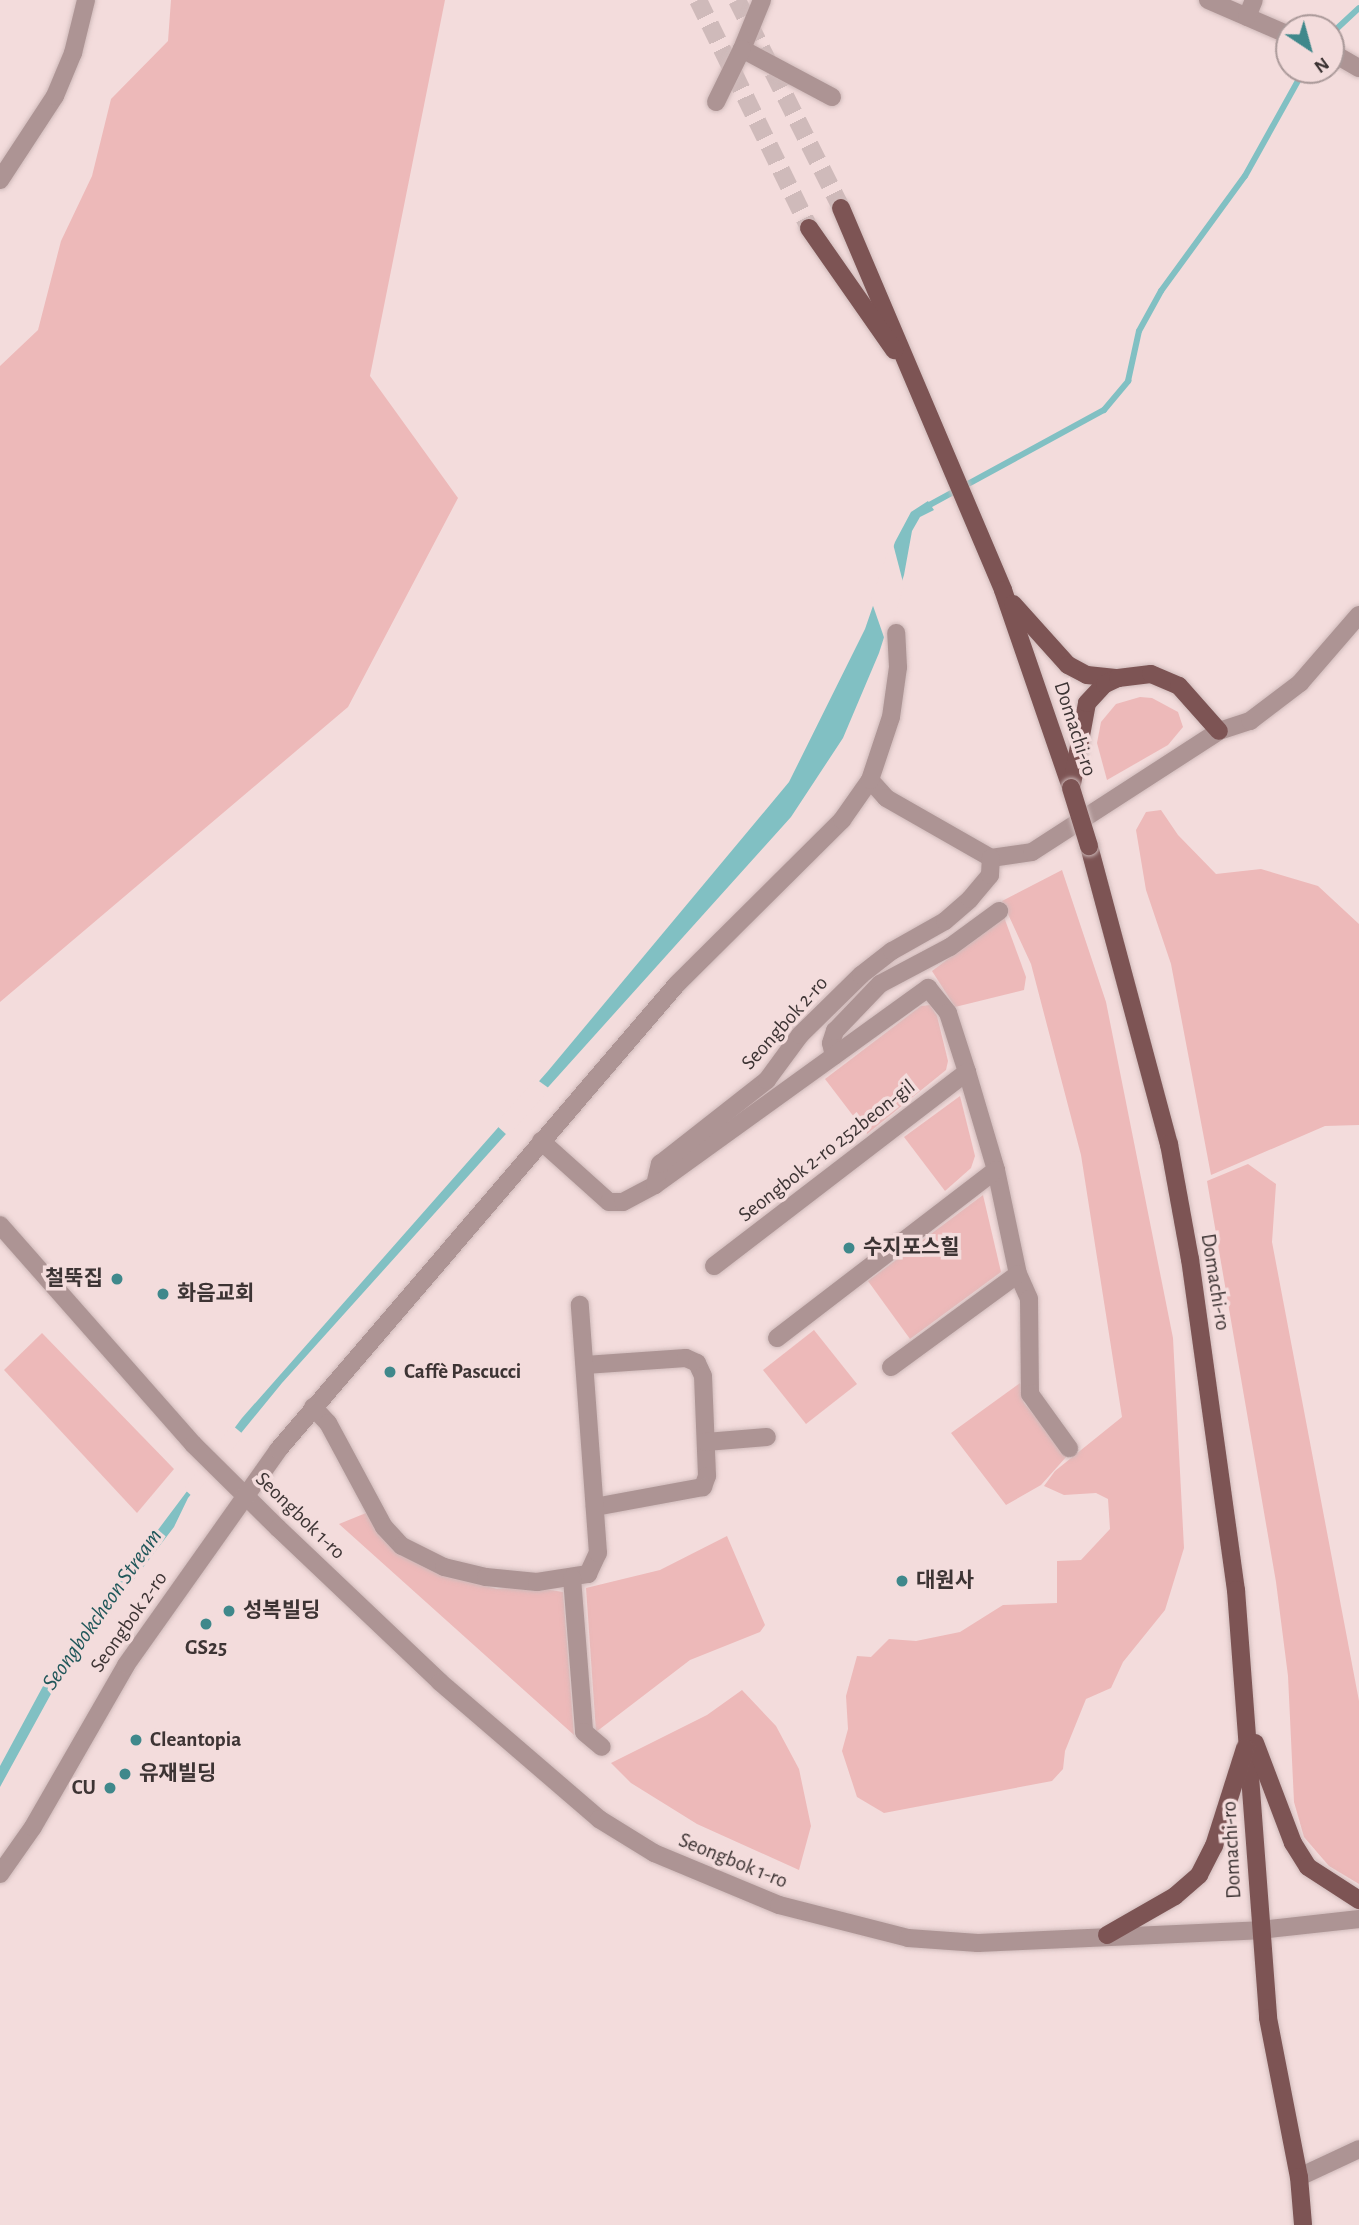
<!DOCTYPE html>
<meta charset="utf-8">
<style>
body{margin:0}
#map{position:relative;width:1359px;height:2225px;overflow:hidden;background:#f3dcdc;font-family:"Alegreya Sans","Noto Sans KR",sans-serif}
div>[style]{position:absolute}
.green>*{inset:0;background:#edb9b9}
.water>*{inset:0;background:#81c0c3}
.pier>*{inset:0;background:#f3dcdc}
.stream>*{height:6px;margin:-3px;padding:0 3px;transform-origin:3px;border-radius:3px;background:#81c0c3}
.major-tunnel>*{height:18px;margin-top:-9px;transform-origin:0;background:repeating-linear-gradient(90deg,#cfbaba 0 18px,transparent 0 27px)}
.roads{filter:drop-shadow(0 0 2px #cfbaba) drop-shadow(0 0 2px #cfbaba)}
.minor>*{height:18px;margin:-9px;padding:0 9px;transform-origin:9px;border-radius:9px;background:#ad9494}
.major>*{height:18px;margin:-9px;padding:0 9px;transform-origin:9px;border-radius:9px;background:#7d5454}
.bridges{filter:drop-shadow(0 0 2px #cfbaba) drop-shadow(0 0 2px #cfbaba)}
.major-bridge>*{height:18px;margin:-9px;padding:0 9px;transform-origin:9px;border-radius:9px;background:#7d5454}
.dots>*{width:19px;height:19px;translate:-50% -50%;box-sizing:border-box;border:4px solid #f3dcdc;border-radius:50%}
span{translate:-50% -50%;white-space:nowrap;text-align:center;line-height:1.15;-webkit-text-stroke:7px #f3dcdc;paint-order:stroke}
.street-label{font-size:21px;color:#3d3434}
.poi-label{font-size:21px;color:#3d3434;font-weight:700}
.left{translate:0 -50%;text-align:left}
.right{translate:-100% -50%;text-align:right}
.water-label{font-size:23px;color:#20575a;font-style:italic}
.north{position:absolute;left:1275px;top:14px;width:70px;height:70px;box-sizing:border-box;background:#f3dcdc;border:2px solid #a99;border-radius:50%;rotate:144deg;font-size:19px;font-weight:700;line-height:28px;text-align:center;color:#3d3434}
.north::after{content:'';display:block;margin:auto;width:24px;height:32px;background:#3f888b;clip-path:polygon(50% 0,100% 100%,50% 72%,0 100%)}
</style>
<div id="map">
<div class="green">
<div style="clip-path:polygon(171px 0,445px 0,370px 376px,458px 498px,348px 707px,0 1002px,0 366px,38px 330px,61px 241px,92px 176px,111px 99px,168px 41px)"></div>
<div style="clip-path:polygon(1140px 697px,1152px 698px,1178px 712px,1183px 727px,1168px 745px,1107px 780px,1097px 743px,1101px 722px,1116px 704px)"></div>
<div style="clip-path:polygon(1161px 810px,1178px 835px,1216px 874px,1261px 869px,1318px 886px,1359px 924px,1359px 1125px,1325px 1126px,1211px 1175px,1171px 964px,1146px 890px,1136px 830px,1146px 812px)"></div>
<div style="clip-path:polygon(1062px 870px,1106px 1002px,1173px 1338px,1184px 1548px,1165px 1610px,1123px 1662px,1111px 1688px,1086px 1699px,1065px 1751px,1063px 1769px,1052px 1781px,884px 1813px,857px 1797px,842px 1751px,848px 1729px,846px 1696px,857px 1656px,871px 1657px,889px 1639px,916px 1641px,960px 1632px,1003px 1605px,1057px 1603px,1057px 1561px,1081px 1560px,1110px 1529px,1108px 1499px,1096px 1493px,1064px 1495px,1044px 1486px,1055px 1471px,1122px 1417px,1081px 1155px,1031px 964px,1002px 901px)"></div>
<div style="clip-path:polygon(1004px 917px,1026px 977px,1024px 990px,955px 1007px,932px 971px)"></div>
<div style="clip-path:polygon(930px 1005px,937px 1016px,948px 1061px,946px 1070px,867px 1134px,825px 1079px,921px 1006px)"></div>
<div style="clip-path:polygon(960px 1096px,975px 1156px,971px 1168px,945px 1191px,904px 1137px)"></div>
<div style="clip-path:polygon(1248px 1164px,1276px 1184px,1272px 1242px,1359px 1701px,1359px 1884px,1329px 1866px,1304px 1837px,1294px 1802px,1288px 1676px,1276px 1582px,1207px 1181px)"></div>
<div style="clip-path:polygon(983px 1195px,1001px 1272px,910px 1339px,868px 1281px)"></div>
<div style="clip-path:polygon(814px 1330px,857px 1384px,806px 1424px,763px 1370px)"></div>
<div style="clip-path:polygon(42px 1333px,174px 1469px,137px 1513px,4px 1370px)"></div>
<div style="clip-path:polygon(1020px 1383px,1024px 1403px,1067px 1456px,1041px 1485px,1006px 1505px,951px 1433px)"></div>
<div style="clip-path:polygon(366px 1513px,380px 1532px,440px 1573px,497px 1589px,525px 1586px,563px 1592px,574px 1735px,339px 1524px)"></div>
<div style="clip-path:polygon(727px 1536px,765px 1625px,760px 1632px,690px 1660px,596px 1732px,586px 1588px,660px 1570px)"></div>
<div style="clip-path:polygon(742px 1690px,776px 1726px,799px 1769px,811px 1826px,799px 1870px,697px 1824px,631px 1783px,611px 1763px,707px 1715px)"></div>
</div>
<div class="water">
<div style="clip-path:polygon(928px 501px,934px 510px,920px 517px,912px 531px,904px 575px,879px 653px,843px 738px,791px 817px,282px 1383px,188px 1498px,174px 1527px,63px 1672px,0 1787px,0 1766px,49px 1675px,242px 1418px,548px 1071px,789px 782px,865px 629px,895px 542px,911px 512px)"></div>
</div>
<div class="pier">
<div style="clip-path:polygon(892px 540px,904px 586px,886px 643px,871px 600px)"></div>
<div style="clip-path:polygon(536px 1079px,550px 1089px,508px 1136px,495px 1124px)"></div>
<div style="clip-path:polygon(232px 1425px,244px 1435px,193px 1497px,184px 1489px)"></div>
</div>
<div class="stream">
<div style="left:1331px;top:34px;width:38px;rotate:-43deg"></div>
<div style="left:924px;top:508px;width:205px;rotate:-28.6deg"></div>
<div style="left:1104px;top:410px;width:38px;rotate:-50deg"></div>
<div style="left:1128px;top:381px;width:51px;rotate:-77.6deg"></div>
<div style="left:1139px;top:331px;width:46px;rotate:-61.2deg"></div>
<div style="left:1161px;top:291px;width:142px;rotate:-53.9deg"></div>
<div style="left:1245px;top:176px;width:121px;rotate:-60.9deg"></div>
</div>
<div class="major-tunnel">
<div style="left:698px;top:0;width:254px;rotate:64deg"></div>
<div style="left:737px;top:0;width:233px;rotate:63.4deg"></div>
</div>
<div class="roads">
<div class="minor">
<div style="left:762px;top:0;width:53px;rotate:112.2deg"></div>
<div style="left:742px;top:49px;width:102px;rotate:28.1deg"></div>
<div style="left:1208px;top:0;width:88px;rotate:23.4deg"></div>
<div style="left:1247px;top:17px;width:18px;rotate:-68deg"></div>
<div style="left:1331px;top:52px;width:32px;rotate:30deg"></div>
<div style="left:716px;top:102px;width:59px;rotate:-63.9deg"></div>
<div style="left:0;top:180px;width:100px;rotate:-56.8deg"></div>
<div style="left:55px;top:96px;width:47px;rotate:-67.3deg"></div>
<div style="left:73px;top:53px;width:55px;rotate:-76.2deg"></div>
<div style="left:870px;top:780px;width:24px;rotate:48deg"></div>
<div style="left:886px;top:798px;width:121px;rotate:29.7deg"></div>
<div style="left:991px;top:858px;width:41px;rotate:-8.3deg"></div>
<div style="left:1032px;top:852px;width:223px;rotate:-32.9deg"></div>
<div style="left:1219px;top:731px;width:33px;rotate:-18deg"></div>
<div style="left:1250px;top:721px;width:63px;rotate:-37.2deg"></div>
<div style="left:1300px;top:683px;width:90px;rotate:-49.1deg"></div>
<div style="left:834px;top:1056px;width:13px;rotate:-103deg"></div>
<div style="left:831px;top:1043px;width:13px;rotate:-72deg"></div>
<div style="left:835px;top:1031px;width:65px;rotate:-46.2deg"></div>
<div style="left:880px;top:984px;width:79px;rotate:-27.9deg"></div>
<div style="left:950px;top:947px;width:61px;rotate:-36.3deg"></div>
<div style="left:541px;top:1141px;width:91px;rotate:41.9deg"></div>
<div style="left:609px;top:1202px;width:14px"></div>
<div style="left:623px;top:1202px;width:36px;rotate:-28deg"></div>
<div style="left:655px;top:1185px;width:337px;rotate:-35.8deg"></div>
<div style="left:928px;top:988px;width:32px;rotate:51deg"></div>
<div style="left:948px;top:1013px;width:62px;rotate:72.1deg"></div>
<div style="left:967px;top:1072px;width:102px;rotate:73.5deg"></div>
<div style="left:996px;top:1170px;width:106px;rotate:78.1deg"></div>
<div style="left:1018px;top:1274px;width:27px;rotate:66deg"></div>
<div style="left:1029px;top:1299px;width:95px;rotate:89.4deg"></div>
<div style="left:1030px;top:1394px;width:67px;rotate:54.2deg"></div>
<div style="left:655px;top:1185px;width:22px;rotate:-77deg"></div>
<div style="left:660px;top:1164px;width:136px;rotate:-38.1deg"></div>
<div style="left:767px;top:1080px;width:56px;rotate:-53.7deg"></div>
<div style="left:800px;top:1035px;width:86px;rotate:-44.5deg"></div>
<div style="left:861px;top:975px;width:39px;rotate:-38deg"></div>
<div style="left:892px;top:951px;width:61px;rotate:-29.5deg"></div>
<div style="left:945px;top:921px;width:33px;rotate:-41deg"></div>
<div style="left:970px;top:899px;width:31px;rotate:-50deg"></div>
<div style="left:990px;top:875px;width:17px;rotate:-87deg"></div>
<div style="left:0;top:1225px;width:292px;rotate:48.6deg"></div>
<div style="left:193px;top:1444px;width:120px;rotate:44.7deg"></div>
<div style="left:278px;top:1528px;width:224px;rotate:43.5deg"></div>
<div style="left:440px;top:1682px;width:210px;rotate:40.7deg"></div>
<div style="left:599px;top:1819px;width:65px;rotate:31.7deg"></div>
<div style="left:654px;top:1853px;width:135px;rotate:22.6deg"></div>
<div style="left:779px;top:1905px;width:133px;rotate:14.3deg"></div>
<div style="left:908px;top:1938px;width:70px;rotate:4.1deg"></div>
<div style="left:978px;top:1943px;width:282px;rotate:-2.6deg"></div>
<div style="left:1260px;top:1930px;width:100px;rotate:-6.3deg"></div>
<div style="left:714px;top:1266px;width:319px;rotate:-37.5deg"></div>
<div style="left:777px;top:1338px;width:276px;rotate:-37.5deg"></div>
<div style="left:585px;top:1365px;width:101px;rotate:-4deg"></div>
<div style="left:686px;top:1358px;width:12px;rotate:24deg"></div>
<div style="left:697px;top:1363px;width:14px;rotate:65deg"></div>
<div style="left:703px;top:1376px;width:100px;rotate:87.7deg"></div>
<div style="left:707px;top:1476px;width:12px;rotate:110deg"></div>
<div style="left:703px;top:1487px;width:110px;rotate:169.5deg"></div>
<div style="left:891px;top:1367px;width:157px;rotate:-36.2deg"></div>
<div style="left:313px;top:1407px;width:22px;rotate:47deg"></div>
<div style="left:328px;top:1423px;width:118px;rotate:61.7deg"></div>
<div style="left:384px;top:1527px;width:26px;rotate:47deg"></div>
<div style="left:402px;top:1546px;width:47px;rotate:26.6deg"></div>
<div style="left:444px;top:1567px;width:43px;rotate:13.4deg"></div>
<div style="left:486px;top:1577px;width:51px;rotate:5.6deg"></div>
<div style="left:537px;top:1582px;width:52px;rotate:-8.9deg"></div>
<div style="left:588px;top:1574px;width:23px;rotate:-65deg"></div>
<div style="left:598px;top:1553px;width:249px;rotate:-94.2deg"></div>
<div style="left:706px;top:1442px;width:61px;rotate:-4.7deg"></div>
<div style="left:572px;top:1578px;width:154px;rotate:85.5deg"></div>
<div style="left:584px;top:1732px;width:23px;rotate:40deg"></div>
<div style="left:0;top:1874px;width:57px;rotate:-54.9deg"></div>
<div style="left:33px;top:1827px;width:187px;rotate:-60.1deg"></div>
<div style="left:126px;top:1665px;width:263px;rotate:-54.7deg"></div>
<div style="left:278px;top:1450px;width:613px;rotate:-49.43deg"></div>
<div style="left:677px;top:984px;width:233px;rotate:-44.8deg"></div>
<div style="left:842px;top:820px;width:49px;rotate:-55deg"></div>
<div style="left:870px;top:780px;width:66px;rotate:-71.6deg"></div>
<div style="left:891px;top:717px;width:50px;rotate:-82deg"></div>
<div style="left:898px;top:667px;width:34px;rotate:-93deg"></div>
<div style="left:1299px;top:2177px;width:66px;rotate:-25deg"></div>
</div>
<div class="major">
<div style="left:841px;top:208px;width:415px;rotate:67deg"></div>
<div style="left:1003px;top:590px;width:209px;rotate:71deg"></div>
<div style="left:809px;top:228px;width:149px;rotate:55.1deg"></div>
<div style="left:1013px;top:604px;width:82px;rotate:48deg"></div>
<div style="left:1068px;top:665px;width:21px;rotate:28deg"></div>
<div style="left:1087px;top:675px;width:31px;rotate:6deg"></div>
<div style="left:1072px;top:784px;width:82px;rotate:-79.5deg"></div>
<div style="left:1087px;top:703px;width:26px;rotate:-47deg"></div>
<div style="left:1105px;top:684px;width:14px;rotate:-25deg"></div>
<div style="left:1118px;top:678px;width:33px;rotate:-7deg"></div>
<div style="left:1151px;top:674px;width:30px;rotate:23deg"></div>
<div style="left:1179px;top:686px;width:60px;rotate:48.4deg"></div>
<div style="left:1089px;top:846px;width:309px;rotate:75deg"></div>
<div style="left:1169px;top:1144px;width:117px;rotate:79.7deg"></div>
<div style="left:1190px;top:1259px;width:334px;rotate:82.1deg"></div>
<div style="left:1236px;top:1590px;width:429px;rotate:85.7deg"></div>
<div style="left:1268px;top:2018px;width:162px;rotate:79deg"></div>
<div style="left:1299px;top:2177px;width:48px;rotate:85.2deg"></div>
<div style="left:1255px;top:1743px;width:107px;rotate:69.2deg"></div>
<div style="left:1293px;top:1843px;width:28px;rotate:58deg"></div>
<div style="left:1308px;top:1867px;width:61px;rotate:32.9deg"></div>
<div style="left:1107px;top:1935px;width:78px;rotate:-29.8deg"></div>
<div style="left:1175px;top:1896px;width:32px;rotate:-41deg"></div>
<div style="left:1199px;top:1875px;width:33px;rotate:-63deg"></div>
<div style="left:1214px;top:1846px;width:103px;rotate:-72.4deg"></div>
</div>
</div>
<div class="bridges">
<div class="major-bridge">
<div style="left:1071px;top:788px;width:61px;rotate:72.8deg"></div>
</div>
</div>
<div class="dots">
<div style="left:849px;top:1248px;background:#3f888b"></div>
<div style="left:117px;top:1279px;background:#3f888b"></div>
<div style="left:163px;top:1294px;background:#3f888b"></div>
<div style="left:390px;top:1372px;background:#3f888b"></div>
<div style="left:902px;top:1581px;background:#3f888b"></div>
<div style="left:229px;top:1611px;background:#3f888b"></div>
<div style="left:206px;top:1624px;background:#3f888b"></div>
<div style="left:136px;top:1740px;background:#3f888b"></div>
<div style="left:125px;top:1774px;background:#3f888b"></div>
<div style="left:110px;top:1788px;background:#3f888b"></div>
</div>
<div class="street-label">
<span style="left:1075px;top:729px;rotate:72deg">Domachi-ro</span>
<span style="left:785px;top:1023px;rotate:-48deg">Seongbok 2-ro</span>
<span style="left:827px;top:1151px;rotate:-38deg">Seongbok 2-ro 252beon-gil</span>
<span style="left:1215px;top:1282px;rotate:81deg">Domachi-ro</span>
<span style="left:300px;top:1516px;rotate:44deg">Seongbok 1-ro</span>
<span style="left:129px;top:1622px;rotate:-55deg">Seongbok 2-ro</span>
<span style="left:1232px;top:1850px;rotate:-93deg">Domachi-ro</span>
<span style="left:733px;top:1861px;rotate:22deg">Seongbok 1-ro</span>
</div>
<div class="poi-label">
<span class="left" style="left:863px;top:1248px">수지포스힐</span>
<span class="right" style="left:103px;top:1279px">철뚝집</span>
<span class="left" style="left:177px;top:1294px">화음교회</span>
<span class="left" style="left:404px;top:1372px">Caffè Pascucci</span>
<span class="left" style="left:916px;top:1581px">대원사</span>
<span class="left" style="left:243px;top:1611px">성복빌딩</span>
<span style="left:206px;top:1648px">GS25</span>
<span class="left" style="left:150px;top:1740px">Cleantopia</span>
<span class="left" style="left:139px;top:1774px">유재빌딩</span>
<span class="right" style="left:96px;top:1788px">CU</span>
</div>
<div class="water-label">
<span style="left:103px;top:1610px;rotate:-55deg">Seongbokcheon Stream</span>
</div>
<div class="north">N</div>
</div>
